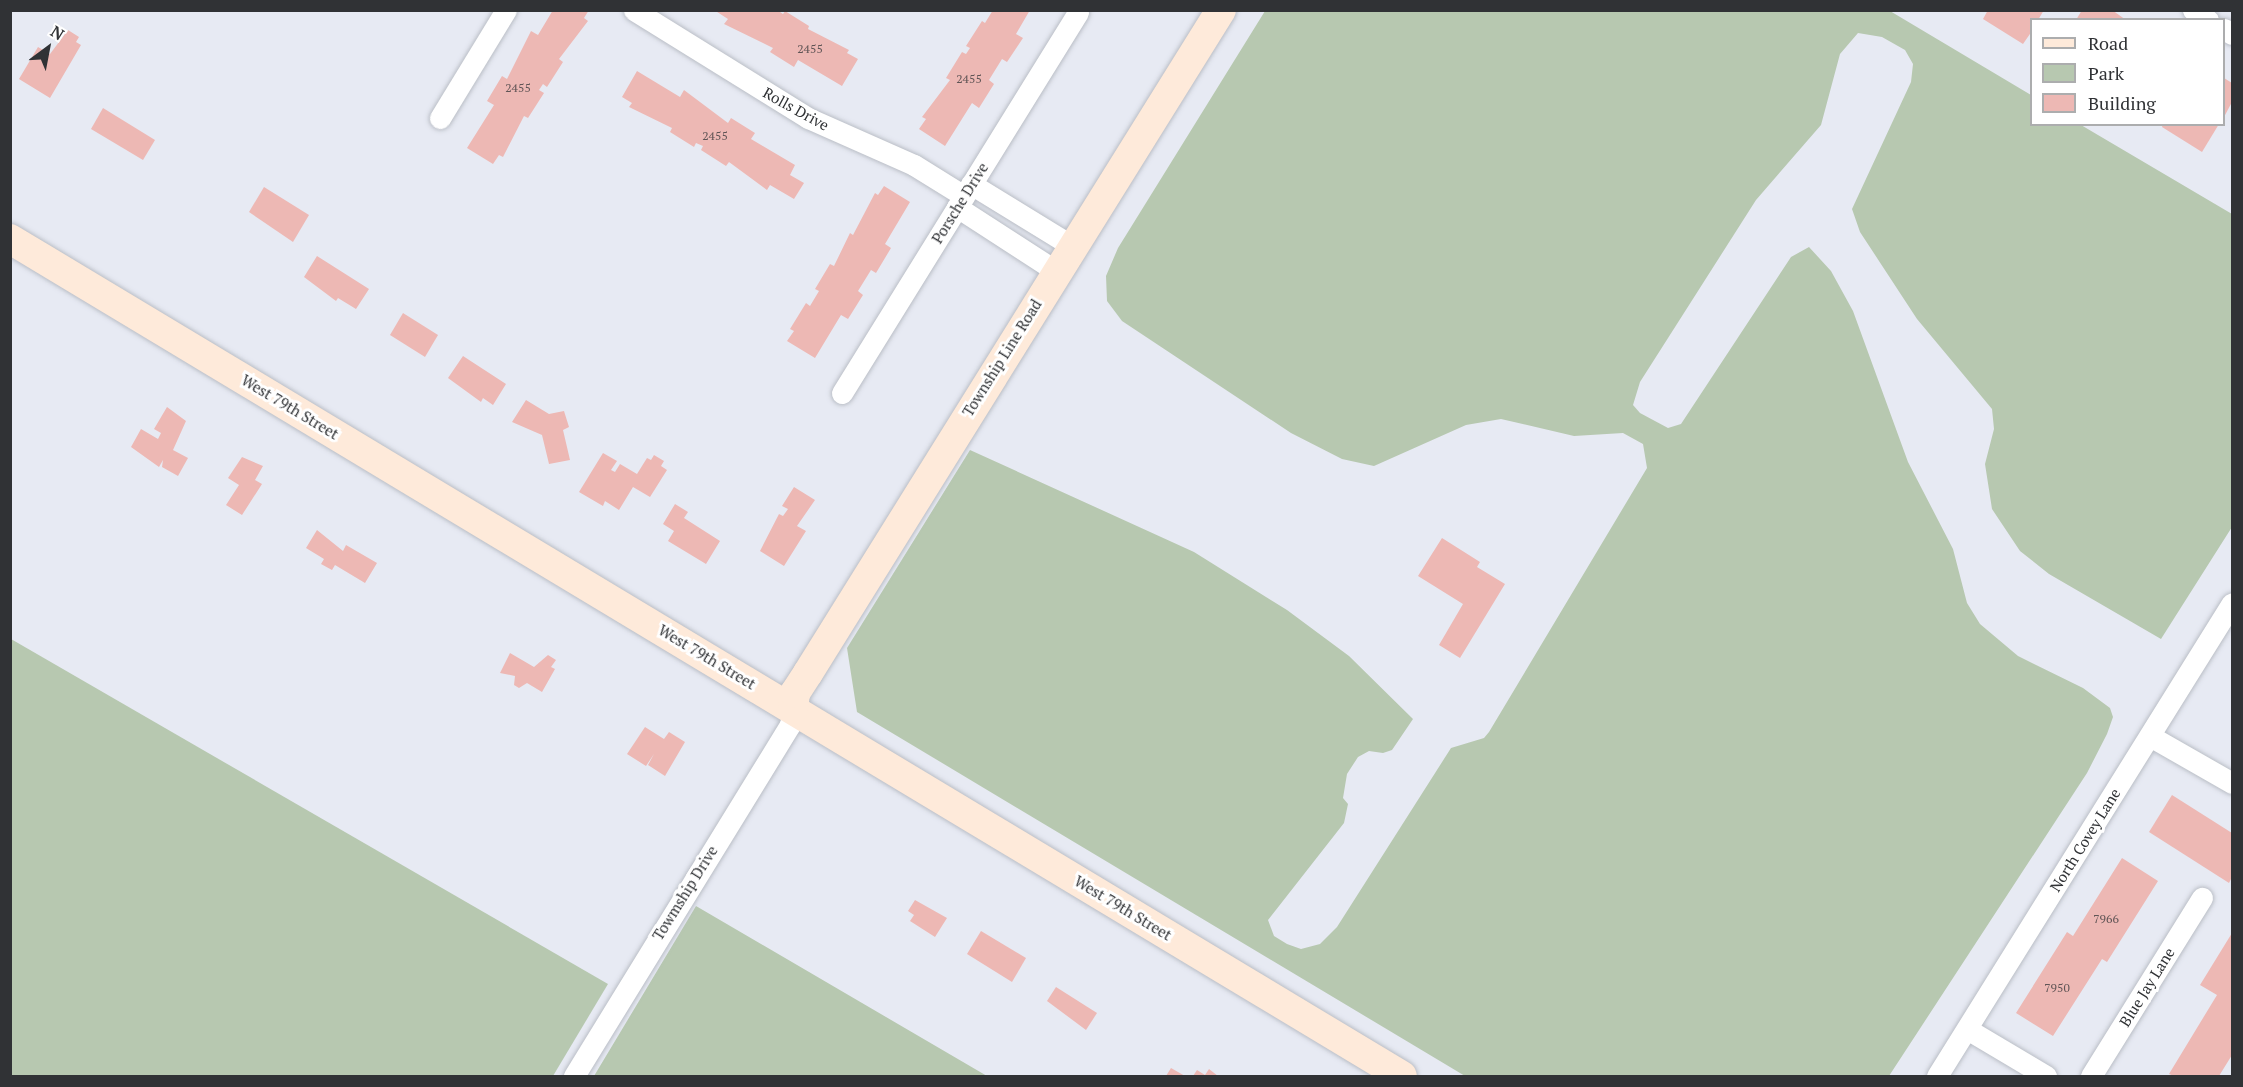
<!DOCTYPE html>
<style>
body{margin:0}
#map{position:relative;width:2243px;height:1087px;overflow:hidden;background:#e7eaf3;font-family:"PT Serif",serif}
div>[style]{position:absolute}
.green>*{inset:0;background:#b7c8b0}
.building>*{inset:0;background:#edb8b4}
.roads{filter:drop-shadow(0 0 2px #babec6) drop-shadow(0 0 2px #babec6)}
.street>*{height:21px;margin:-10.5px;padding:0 10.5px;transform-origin:10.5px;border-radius:10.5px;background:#fff}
.secondary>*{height:30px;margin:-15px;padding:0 15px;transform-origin:15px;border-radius:15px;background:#feeada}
span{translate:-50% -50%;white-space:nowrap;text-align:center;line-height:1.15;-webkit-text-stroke:6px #fff;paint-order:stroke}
.number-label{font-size:12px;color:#5f5455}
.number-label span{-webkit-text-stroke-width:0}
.street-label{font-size:15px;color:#303235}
.frame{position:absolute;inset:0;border:12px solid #303235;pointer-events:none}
.legend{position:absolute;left:2030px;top:18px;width:195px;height:108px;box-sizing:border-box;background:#fff;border:2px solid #acadae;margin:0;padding:8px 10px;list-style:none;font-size:18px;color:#303235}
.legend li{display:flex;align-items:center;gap:12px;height:30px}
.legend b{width:30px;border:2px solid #acadae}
.north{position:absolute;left:18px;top:18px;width:60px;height:60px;-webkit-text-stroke:4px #fff;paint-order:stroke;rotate:32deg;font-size:16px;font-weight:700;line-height:24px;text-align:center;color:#303235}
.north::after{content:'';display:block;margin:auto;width:21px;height:27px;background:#303235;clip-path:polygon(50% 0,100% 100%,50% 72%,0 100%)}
</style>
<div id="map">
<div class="green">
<div style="clip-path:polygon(1265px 11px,1890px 11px,2031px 95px,2032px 124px,2081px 125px,2232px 214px,2232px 527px,2161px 639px,2049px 574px,2020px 551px,1992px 509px,1985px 464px,1994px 429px,1992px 409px,1917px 319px,1860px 232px,1852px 209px,1911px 82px,1913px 64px,1905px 50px,1882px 37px,1858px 33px,1840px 54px,1821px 125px,1756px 200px,1640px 382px,1633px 405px,1640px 413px,1668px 428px,1681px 424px,1791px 257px,1809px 247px,1831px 271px,1853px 311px,1908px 462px,1953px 549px,1967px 603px,1980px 624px,2018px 656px,2083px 688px,2110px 708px,2113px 717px,2107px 734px,2087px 773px,1889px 1076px,1465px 1076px,857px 712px,847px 648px,970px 450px,1194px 552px,1287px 610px,1349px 656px,1413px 719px,1392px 750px,1383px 753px,1369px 751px,1358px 757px,1347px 774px,1343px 798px,1348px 804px,1344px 823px,1268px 920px,1274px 936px,1287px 944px,1301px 949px,1320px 944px,1337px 927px,1451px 748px,1484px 738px,1489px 732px,1647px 468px,1643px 444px,1623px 433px,1574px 436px,1501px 419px,1466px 425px,1374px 466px,1342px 459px,1291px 433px,1122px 321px,1107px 301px,1106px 276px,1118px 248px)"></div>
<div style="clip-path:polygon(11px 639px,608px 984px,553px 1076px,11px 1076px)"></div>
<div style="clip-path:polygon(696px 906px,987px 1076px,988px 1076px,594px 1076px)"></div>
</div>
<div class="building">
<div style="clip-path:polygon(553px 10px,589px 10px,584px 18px,588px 21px,559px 59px,563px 62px,547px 87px,543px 84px,539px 90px,544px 93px,528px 118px,524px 116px,503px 157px,499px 155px,493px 164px,467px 148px,494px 105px,487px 101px,502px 76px,507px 79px,531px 31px,538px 35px)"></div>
<div style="clip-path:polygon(714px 10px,777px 10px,783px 14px,785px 11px,809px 26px,808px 29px,849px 50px,847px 53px,858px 59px,842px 86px,798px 60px,794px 67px,770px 52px,773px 48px,724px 24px,728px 19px)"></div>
<div style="clip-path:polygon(993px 10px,1030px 10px,1016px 34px,1023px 38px,1007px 62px,1002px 59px,989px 80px,994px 84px,979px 108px,972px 103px,945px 146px,919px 129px,926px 119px,922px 117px,950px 80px,946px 78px,962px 52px,966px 54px,970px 48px,966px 46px,982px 21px,985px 23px)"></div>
<div style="clip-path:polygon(1988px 10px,2044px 10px,2038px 20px,2032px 20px,2032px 31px,2023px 44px,1983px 19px)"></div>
<div style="clip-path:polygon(2082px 10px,2112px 10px,2126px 20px,2076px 20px)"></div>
<div style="clip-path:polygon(68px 30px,79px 37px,76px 42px,81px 45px,50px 98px,19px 79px,38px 47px,50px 54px)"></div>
<div style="clip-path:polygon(637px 71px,680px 97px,684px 90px,728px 123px,731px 118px,755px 133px,751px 139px,795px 165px,790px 175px,804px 183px,794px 199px,770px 185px,767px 190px,729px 162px,726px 166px,701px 150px,703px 146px,696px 143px,694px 147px,670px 132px,672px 128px,629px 107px,632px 103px,622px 97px)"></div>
<div style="clip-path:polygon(2224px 78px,2232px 83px,2232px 102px,2224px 117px)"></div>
<div style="clip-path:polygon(103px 108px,155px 140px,143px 160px,91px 129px)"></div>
<div style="clip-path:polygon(2163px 124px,2219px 124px,2202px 152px,2162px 127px)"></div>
<div style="clip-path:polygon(884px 186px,910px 202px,885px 244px,891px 248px,876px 273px,871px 270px,858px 291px,863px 295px,848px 319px,841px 315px,815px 358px,787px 341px,794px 331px,790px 329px,806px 303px,810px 306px,819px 291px,815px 289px,830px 264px,834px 266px,850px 233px,853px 235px,875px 193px,878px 195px)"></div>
<div style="clip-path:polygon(264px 187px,309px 215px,293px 242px,249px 212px)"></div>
<div style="clip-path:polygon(317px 256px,369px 289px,356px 309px,338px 298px,336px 301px,304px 277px)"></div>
<div style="clip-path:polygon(403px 313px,438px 335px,425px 357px,390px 335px)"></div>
<div style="clip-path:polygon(463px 356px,506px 384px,493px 405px,483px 398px,481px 402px,448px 378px)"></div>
<div style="clip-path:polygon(526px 400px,549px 414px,564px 411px,569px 427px,563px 430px,570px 460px,549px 464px,542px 435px,512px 422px)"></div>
<div style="clip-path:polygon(167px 407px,186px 421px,173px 450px,188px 458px,178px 476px,162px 467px,163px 460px,159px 467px,131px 447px,141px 429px,158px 439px,161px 433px,154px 429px)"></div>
<div style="clip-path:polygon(603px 453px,617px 461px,611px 470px,615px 472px,620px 464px,637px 474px,647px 458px,651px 460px,654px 455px,664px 461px,661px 466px,667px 470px,650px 497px,633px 487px,619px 510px,605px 501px,603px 506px,579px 492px)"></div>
<div style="clip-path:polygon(242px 457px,263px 466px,255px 480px,262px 484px,242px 515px,226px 505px,239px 485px,228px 478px)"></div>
<div style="clip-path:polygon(794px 487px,815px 500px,797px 526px,806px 531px,784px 566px,760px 551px,779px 514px,783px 516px,788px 509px,782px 506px)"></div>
<div style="clip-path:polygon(675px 504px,688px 512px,684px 518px,720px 541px,706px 564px,668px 541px,674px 531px,663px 524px)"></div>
<div style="clip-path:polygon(317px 530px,343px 551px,346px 545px,377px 563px,365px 583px,335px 565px,332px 570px,321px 564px,324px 559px,306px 548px)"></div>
<div style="clip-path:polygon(1442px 538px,1480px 562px,1477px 567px,1505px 584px,1460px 658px,1439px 645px,1463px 604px,1418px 576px)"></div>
<div style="clip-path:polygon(510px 653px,534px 667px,548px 655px,556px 660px,551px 667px,555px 669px,542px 692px,527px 683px,519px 688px,514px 685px,515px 676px,500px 673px)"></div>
<div style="clip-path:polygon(645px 727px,664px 739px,669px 732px,685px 742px,665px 776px,648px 765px,654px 754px,646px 766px,627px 754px)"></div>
<div style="clip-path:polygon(2172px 795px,2232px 833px,2232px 877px,2229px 883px,2149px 832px)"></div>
<div style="clip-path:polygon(2122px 858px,2158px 881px,2107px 962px,2102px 959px,2053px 1036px,2016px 1013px,2067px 932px,2073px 936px)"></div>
<div style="clip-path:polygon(915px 900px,947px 918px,935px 937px,910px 921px,914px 915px,908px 911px)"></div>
<div style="clip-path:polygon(981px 931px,1026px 958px,1012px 982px,967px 954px)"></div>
<div style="clip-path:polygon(2232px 933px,2232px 1055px,2219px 1076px,2174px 1076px,2169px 1074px,2217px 995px,2200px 985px)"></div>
<div style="clip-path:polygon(1056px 987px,1097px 1013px,1086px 1030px,1047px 1001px)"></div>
<div style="clip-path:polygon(1171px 1068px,1185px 1076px,1166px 1076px)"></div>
<div style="clip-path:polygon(1209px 1069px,1218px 1076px,1193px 1076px,1197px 1070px,1205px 1075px)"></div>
</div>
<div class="roads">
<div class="street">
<div style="left:634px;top:10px;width:205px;rotate:31.8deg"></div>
<div style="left:808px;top:118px;width:116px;rotate:23.9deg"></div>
<div style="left:914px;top:165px;width:59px;rotate:31.8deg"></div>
<div style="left:2193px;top:10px;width:18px;rotate:34deg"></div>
<div style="left:2224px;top:29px;width:9px;rotate:32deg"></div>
<div style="left:440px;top:118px;width:127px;rotate:-58.6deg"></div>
<div style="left:971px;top:184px;width:119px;rotate:31.5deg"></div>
<div style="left:957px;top:207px;width:118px;rotate:32.9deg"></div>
<div style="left:842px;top:393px;width:448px;rotate:-58.2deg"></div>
<div style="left:2150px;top:736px;width:95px;rotate:29.8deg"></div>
<div style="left:1967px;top:1029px;width:92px;rotate:30.7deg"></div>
<div style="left:574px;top:1076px;width:412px;rotate:-58.4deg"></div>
<div style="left:790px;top:725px;width:16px;rotate:-79deg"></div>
<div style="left:1937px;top:1076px;width:557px;rotate:-58.05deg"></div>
<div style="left:2091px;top:1076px;width:210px;rotate:-58.1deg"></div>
</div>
<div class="secondary">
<div style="left:10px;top:239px;width:1624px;rotate:31.02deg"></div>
<div style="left:793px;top:709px;width:16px;rotate:-83deg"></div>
<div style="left:795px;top:693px;width:24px;rotate:-57deg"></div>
<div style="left:808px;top:673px;width:781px;rotate:-58.08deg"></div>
</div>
</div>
<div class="number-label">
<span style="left:810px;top:49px">2455</span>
<span style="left:969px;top:79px">2455</span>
<span style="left:518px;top:88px">2455</span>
<span style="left:715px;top:136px">2455</span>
<span style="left:2106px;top:919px">7966</span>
<span style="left:2057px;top:988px">7950</span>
</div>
<div class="street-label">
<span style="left:796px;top:109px;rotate:29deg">Rolls Drive</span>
<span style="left:960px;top:203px;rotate:-58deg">Porsche Drive</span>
<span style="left:1002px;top:358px;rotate:-58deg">Township Line Road</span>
<span style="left:290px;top:407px;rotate:31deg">West 79th Street</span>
<span style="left:707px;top:657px;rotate:31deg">West 79th Street</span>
<span style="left:2085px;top:840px;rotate:-58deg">North Covey Lane</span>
<span style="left:685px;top:893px;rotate:-58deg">Towmship Drive</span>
<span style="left:1123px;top:908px;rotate:31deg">West 79th Street</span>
<span style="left:2147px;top:987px;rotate:-58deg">Blue Jay Lane</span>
</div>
<div class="frame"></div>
<ul class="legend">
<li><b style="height:8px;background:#feeada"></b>Road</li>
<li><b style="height:16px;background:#b7c8b0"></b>Park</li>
<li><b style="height:16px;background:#edb8b4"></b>Building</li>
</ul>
<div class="north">N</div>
</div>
